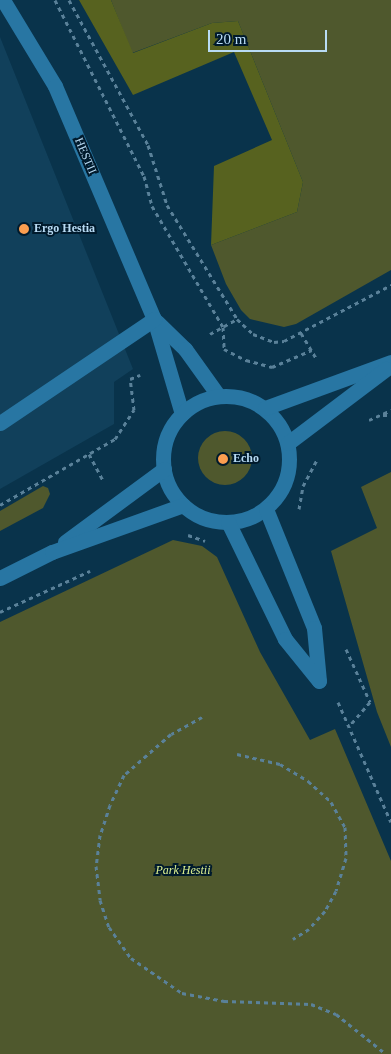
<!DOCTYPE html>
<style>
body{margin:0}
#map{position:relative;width:391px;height:1054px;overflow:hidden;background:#09334b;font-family:"Times New Roman",serif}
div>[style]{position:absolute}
.built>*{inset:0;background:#11405b}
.green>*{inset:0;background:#4f582d}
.round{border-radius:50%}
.forest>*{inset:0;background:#57621f}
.path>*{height:3px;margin-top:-1.5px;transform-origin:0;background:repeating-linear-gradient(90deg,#5a8199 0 4px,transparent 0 8px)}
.minor>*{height:15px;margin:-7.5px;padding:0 7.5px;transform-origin:7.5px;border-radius:7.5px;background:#2876a3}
.minor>.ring{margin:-7.5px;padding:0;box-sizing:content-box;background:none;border:15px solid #2876a3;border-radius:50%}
.dots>*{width:14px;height:14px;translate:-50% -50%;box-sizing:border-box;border:2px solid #001a2c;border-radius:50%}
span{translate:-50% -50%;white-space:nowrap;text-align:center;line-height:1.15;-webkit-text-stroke:4px #001a2c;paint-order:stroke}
.street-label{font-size:12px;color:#b8dbf4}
.poi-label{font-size:12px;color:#b8dbf4;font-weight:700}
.left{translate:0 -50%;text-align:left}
.park-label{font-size:12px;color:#dcf091;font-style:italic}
.scale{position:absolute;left:208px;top:30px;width:119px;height:22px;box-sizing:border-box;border:2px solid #b8dbf4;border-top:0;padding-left:6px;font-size:15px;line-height:18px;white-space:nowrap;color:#b8dbf4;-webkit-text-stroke:4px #001a2c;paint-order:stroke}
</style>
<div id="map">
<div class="built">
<div style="clip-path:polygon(0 37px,133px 369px,114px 382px,114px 424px,0 489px)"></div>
</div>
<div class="green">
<div style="clip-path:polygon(111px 0,391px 0,391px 270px,296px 324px,284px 327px,250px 319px,241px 310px,226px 284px,211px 245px,297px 212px,303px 182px,238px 21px,212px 23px,132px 53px)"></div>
<div class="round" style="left:198px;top:431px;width:54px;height:54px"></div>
<div style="clip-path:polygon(391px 472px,391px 747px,377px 712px,331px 551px,377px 528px,361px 487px)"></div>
<div style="clip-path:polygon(43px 486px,48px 488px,50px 494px,43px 508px,0 531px,0 511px)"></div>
<div style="clip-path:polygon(173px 540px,202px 546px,217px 557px,260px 652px,310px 740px,335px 729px,391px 861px,391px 1054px,0 1054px,0 622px)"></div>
</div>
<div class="forest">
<div style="clip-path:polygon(79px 0,111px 0,133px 53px,212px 23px,238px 21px,303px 182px,297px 212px,211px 245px,214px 166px,272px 140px,234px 52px,133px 95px)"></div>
</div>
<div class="path">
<div style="left:55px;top:0;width:197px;rotate:63.2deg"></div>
<div style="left:144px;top:176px;width:31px;rotate:75deg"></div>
<div style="left:152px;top:206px;width:140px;rotate:59.6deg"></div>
<div style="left:223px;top:327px;width:22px;rotate:87deg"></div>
<div style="left:224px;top:349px;width:25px;rotate:27deg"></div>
<div style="left:246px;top:360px;width:27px;rotate:15deg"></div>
<div style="left:272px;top:367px;width:43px;rotate:-23deg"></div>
<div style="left:69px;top:0;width:165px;rotate:61.4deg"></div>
<div style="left:148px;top:145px;width:63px;rotate:72.4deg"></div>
<div style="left:167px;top:205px;width:134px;rotate:58.4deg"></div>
<div style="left:301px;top:333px;width:29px;rotate:59deg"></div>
<div style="left:210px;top:334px;width:31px;rotate:-29deg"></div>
<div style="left:237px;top:319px;width:22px;rotate:43deg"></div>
<div style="left:253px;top:334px;width:22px;rotate:21deg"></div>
<div style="left:274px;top:342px;width:10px;rotate:-6deg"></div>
<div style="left:284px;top:341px;width:121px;rotate:-27.6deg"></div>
<div style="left:383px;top:415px;width:8px"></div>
<div style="left:369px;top:420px;width:24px;rotate:-24deg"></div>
<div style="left:89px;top:454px;width:30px;rotate:62deg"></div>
<div style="left:0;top:505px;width:133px;rotate:-29.9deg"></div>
<div style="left:115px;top:439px;width:35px;rotate:-57deg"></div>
<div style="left:134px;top:410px;width:31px;rotate:-97deg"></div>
<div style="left:130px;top:379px;width:11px;rotate:-22deg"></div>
<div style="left:299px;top:509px;width:23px;rotate:-80deg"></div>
<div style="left:303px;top:486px;width:30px;rotate:-62deg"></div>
<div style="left:188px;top:535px;width:18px;rotate:19deg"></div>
<div style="left:0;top:612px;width:99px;rotate:-24.5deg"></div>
<div style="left:346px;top:649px;width:58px;rotate:65.6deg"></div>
<div style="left:370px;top:702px;width:30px;rotate:131deg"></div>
<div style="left:338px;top:702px;width:131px;rotate:66.2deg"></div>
<div style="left:202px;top:717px;width:35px;rotate:151deg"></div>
<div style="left:171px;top:734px;width:62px;rotate:138.9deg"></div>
<div style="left:124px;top:775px;width:33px;rotate:115deg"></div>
<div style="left:110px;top:805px;width:32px;rotate:108deg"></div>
<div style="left:100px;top:835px;width:31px;rotate:97deg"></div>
<div style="left:96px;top:866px;width:34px;rotate:83deg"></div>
<div style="left:100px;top:900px;width:28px;rotate:72deg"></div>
<div style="left:109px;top:927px;width:38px;rotate:55deg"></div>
<div style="left:131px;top:958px;width:62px;rotate:34.5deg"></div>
<div style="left:182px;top:993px;width:43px;rotate:10.8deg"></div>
<div style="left:224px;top:1001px;width:87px;rotate:2deg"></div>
<div style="left:311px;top:1004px;width:27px;rotate:22deg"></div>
<div style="left:336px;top:1014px;width:64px;rotate:38.7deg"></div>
<div style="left:237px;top:754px;width:44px;rotate:13.1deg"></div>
<div style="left:280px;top:764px;width:33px;rotate:31deg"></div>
<div style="left:308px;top:781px;width:31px;rotate:42deg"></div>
<div style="left:331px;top:802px;width:29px;rotate:61deg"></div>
<div style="left:345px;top:827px;width:31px;rotate:88deg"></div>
<div style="left:346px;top:858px;width:34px;rotate:107deg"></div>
<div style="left:336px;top:891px;width:23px;rotate:119deg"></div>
<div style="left:325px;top:911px;width:24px;rotate:132deg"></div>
<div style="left:309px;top:929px;width:19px;rotate:148deg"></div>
</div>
<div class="minor">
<div style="left:3px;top:0;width:100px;rotate:58.8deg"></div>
<div style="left:55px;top:86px;width:253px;rotate:67deg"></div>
<div style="left:154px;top:319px;width:99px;rotate:73.6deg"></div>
<div style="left:157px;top:322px;width:39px;rotate:44deg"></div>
<div style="left:185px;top:349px;width:57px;rotate:54.3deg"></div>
<div class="ring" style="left:163px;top:396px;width:111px;height:111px"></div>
<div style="left:265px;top:408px;width:134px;rotate:-20.1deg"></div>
<div style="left:0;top:423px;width:186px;rotate:-34deg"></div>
<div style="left:288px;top:443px;width:123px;rotate:-37.1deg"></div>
<div style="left:266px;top:509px;width:128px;rotate:68deg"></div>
<div style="left:314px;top:628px;width:53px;rotate:84.6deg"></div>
<div style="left:228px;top:522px;width:130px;rotate:64deg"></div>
<div style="left:285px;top:639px;width:54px;rotate:51deg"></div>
<div style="left:65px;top:542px;width:123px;rotate:-36.4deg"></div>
<div style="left:0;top:578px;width:58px;rotate:-26.6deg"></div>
<div style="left:52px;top:552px;width:139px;rotate:-19.7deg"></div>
</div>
<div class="dots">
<div style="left:24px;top:229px;background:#fb9e50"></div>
<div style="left:223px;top:459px;background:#fb9e50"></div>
</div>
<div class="street-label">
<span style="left:85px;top:156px;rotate:67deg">HESTII</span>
</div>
<div class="poi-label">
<span class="left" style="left:34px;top:229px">Ergo Hestia</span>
<span class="left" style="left:233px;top:459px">Echo</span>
</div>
<div class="park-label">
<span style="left:183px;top:871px">Park Hestii</span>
</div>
<div class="scale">20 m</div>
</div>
